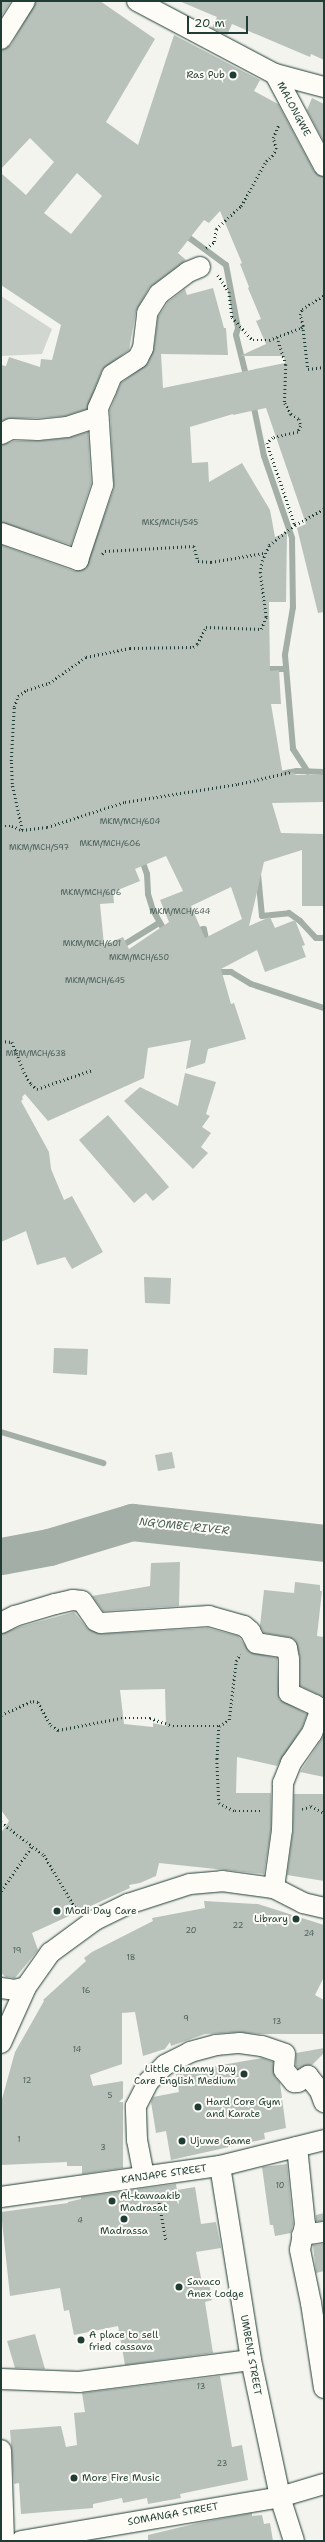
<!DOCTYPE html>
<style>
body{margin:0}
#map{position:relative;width:325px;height:2542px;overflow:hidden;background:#f4f4ef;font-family:"Shantell Sans",sans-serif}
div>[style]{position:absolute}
.green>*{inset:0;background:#d1d6d1}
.stream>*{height:6px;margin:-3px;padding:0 3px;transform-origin:3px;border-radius:3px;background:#a3aea7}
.river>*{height:37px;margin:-18.5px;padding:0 18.5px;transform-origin:18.5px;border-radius:18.5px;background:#a3aea7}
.building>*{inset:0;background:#b9c1bb}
.path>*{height:2.5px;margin-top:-1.25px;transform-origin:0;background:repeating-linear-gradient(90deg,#1f3d34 0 1px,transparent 0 4px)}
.roads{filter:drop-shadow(0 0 1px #1f3d34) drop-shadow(0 0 1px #1f3d34)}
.street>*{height:20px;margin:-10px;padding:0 10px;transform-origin:10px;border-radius:10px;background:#fdfcf7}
.dots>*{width:11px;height:11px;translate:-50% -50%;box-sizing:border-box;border:2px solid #fdfcf7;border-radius:50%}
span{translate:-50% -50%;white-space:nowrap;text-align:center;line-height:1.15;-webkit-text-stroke:4px #fdfcf7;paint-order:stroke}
.number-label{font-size:8px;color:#465e56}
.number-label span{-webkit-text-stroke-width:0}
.poi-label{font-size:10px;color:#1f3d34}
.right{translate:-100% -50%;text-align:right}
.left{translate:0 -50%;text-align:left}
.street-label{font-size:10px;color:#1f3d34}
.water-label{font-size:11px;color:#475f56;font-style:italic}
.frame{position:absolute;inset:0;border:2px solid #1f3d34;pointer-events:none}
.scale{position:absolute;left:187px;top:16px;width:61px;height:18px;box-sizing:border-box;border:2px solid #1f3d34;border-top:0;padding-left:5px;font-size:12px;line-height:14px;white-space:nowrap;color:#1f3d34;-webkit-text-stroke:3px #fdfcf7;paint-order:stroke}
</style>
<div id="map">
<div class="green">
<div style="clip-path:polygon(1px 296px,52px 329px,42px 354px,1px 356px)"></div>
</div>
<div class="stream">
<div style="left:184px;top:234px;width:52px;rotate:36.4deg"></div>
<div style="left:226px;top:265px;width:64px;rotate:79.2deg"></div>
<div style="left:238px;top:328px;width:7px;rotate:106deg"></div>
<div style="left:236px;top:335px;width:45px;rotate:76deg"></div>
<div style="left:253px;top:403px;width:54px;rotate:78.3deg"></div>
<div style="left:264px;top:456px;width:87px;rotate:71.1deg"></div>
<div style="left:292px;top:538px;width:69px;rotate:89.2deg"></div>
<div style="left:293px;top:607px;width:49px;rotate:99.5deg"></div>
<div style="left:285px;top:655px;width:94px;rotate:85.1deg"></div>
<div style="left:293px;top:749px;width:27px;rotate:57deg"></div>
<div style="left:262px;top:669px;width:24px"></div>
<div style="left:276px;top:775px;width:21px;rotate:-11deg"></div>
<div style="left:297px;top:771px;width:27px;rotate:2deg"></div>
<div style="left:141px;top:857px;width:18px;rotate:71deg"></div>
<div style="left:147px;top:874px;width:20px;rotate:87deg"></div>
<div style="left:148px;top:894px;width:17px;rotate:73deg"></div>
<div style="left:153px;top:910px;width:26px;rotate:61deg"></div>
<div style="left:258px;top:874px;width:42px;rotate:84.6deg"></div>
<div style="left:262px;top:916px;width:27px;rotate:-6deg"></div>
<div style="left:289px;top:913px;width:14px;rotate:36deg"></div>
<div style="left:300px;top:921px;width:23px;rotate:47deg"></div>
<div style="left:316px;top:938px;width:8px"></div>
<div style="left:195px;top:931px;width:9px;rotate:-13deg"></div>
<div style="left:204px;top:929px;width:15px;rotate:79deg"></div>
<div style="left:120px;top:947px;width:46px;rotate:-31.6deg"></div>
<div style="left:215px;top:972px;width:16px"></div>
<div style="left:231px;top:972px;width:23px;rotate:31deg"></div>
<div style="left:251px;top:984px;width:77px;rotate:18.2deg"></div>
<div style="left:1px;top:1432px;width:107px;rotate:16.9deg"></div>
</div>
<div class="river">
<div style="left:1px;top:1556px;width:49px;rotate:-10.6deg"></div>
<div style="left:49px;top:1547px;width:87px;rotate:-16.8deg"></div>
<div style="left:132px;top:1522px;width:193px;rotate:6.2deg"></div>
</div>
<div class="building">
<div style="clip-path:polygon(1px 1px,11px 1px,1px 17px)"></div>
<div style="clip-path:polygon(evenodd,36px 1px,100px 1px,155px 39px,106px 122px,138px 145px,174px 35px,260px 80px,254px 91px,278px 104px,314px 171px,324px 177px,324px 612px,318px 613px,297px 528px,306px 524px,266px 408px,233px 415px,233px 414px,190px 427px,192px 463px,208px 462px,209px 482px,242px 463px,270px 510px,275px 537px,287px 532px,286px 602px,269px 602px,270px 671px,279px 670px,281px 704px,271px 704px,283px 775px,294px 772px,294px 775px,324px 775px,324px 802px,272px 803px,281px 833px,324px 834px,324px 906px,302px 906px,302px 850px,264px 862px,249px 926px,270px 917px,275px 928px,295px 920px,305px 945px,302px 946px,306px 957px,265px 972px,257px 950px,221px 969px,231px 1004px,234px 1003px,246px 1039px,208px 1049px,205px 1063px,186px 1069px,191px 1040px,148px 1048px,144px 1078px,48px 1121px,25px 1094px,22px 1097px,23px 1099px,21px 1101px,49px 1152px,51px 1169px,64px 1200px,72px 1196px,103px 1252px,72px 1269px,65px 1257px,37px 1265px,26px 1231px,1px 1242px,1px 545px,74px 571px,86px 568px,114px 488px,110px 410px,121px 383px,148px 363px,154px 349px,158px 317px,168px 302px,185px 289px,187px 295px,213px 288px,224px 328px,226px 328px,228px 355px,161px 354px,163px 388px,285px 363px,284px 356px,240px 356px,266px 344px,256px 321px,261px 319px,248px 288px,249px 287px,240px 264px,242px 263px,220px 211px,209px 223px,204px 220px,178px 253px,186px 260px,149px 288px,136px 311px,129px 350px,102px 370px,87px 409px,65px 416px,38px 418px,11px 418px,1px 421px,1px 365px,6px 366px,9px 357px,40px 367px,41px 359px,52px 360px,61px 325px,1px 285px,1px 173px,26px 195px,54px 162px,30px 138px,1px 169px,1px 50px,11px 45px,36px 1px,77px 173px,102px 196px,71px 234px,44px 213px,77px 173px,36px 1px,166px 856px,183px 891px,160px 900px,169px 922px,129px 949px,123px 937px,104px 945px,100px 904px,114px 903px,113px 892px,140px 881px,135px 869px,166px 856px,36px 1px,231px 887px,242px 919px,205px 938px,191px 906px,231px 887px)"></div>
<div style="clip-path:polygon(179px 1px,324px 1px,324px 60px,311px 54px,310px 57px,232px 24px,227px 35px,212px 28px,217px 17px)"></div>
<div style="clip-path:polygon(312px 98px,324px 104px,324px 142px,307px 110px)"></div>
<div style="clip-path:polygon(88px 432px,91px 484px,71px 545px,1px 522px,1px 445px,14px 441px,39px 441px,68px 438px)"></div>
<div style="clip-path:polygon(185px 1073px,216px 1082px,206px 1114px,210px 1116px,202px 1127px,211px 1133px,201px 1147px,208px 1153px,193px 1169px,124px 1101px,140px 1087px,178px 1106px)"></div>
<div style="clip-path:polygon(108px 1115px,169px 1187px,153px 1201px,146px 1193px,134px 1203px,79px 1140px)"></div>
<div style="clip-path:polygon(144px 1277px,171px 1278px,170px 1304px,145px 1303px)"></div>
<div style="clip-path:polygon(54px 1348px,88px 1349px,87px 1375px,53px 1373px)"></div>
<div style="clip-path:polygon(172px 1452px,175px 1468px,158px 1471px,155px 1455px)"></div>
<div style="clip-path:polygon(180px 1562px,179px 1606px,103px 1611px,92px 1596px,150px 1586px,151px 1563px)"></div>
<div style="clip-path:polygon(295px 1582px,320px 1585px,320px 1591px,322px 1591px,317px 1636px,324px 1637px,324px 1697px,300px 1686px,300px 1657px,295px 1640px,289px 1637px,264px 1633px,260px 1626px,264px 1590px,294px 1593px)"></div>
<div style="clip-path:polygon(evenodd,74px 1612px,87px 1628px,101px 1634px,208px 1628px,238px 1636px,250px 1652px,277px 1658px,279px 1699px,307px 1714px,302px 1728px,277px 1766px,237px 1757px,236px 1793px,271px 1793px,271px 1829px,264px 1874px,159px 1863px,156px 1876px,140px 1883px,129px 1885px,130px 1888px,32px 1933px,38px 1950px,15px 1978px,6px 1977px,1px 1973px,1px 1833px,9px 1821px,1px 1810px,1px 1634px,19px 1627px,74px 1612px,165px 1689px,166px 1726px,153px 1723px,153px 1727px,124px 1724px,120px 1690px,165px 1689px)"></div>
<div style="clip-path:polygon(324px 1734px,324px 1777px,300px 1772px,321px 1740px)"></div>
<div style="clip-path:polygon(294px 1794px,324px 1794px,324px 1881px,287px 1875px,293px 1831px)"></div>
<div style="clip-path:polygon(204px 1901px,258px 1904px,324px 1925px,324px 1977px,315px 1995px,324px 2000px,324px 2034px,259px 2034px,239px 2032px,205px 2034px,171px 2046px,170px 2042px,165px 2049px,143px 2056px,135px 2012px,122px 2013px,122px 2064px,90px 2075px,93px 2086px,123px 2081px,123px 2098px,119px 2102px,123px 2102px,123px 2168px,82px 2174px,82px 2166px,67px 2166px,67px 2162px,1px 2165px,2px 2099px,15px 2052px,44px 2001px,43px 2000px,86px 1961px,84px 1958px,92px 1952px,153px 1921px,152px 1918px,205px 1908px)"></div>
<div style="clip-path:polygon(324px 2048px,324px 2053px,312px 2065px,307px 2065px,298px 2069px,296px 2066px,296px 2053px)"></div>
<div style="clip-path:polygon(262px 2058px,273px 2062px,275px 2077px,280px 2083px,286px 2128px,264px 2133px,265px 2139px,171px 2160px,166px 2131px,156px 2133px,151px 2102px,153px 2097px,179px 2092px,176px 2073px)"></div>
<div style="clip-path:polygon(287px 2164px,293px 2224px,291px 2233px,275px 2236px,273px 2225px,270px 2225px,262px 2167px)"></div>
<div style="clip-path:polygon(176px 2184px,177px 2190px,195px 2187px,201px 2224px,216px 2222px,221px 2248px,196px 2252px,202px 2283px,209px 2282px,212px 2300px,205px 2302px,213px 2353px,125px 2365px,118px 2326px,74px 2335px,69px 2310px,64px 2311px,60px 2288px,10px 2296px,1px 2212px,68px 2203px,68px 2202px,81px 2199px,81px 2197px)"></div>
<div style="clip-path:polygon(324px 2213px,324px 2221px,316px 2221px,316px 2215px)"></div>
<div style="clip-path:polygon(324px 2244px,324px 2271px,316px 2273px,313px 2245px)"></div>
<div style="clip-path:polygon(35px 2334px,45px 2369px,15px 2368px,7px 2341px)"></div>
<div style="clip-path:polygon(220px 2376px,232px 2447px,242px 2445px,248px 2480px,194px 2491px,180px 2494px,181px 2498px,148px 2504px,147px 2498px,123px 2503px,122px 2498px,93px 2504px,93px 2508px,21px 2514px,19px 2483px,14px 2484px,10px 2430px,61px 2426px,66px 2447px,77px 2445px,74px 2413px,85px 2412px,82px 2393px)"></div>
<div style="clip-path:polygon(252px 2513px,252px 2516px,262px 2515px,264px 2524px,270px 2523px,273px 2541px,148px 2541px,148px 2535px,198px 2523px)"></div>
</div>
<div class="path">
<div style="left:206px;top:248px;width:10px;rotate:-37deg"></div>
<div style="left:214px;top:242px;width:13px;rotate:-81deg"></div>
<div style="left:216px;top:229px;width:34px;rotate:-43deg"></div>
<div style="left:241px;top:206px;width:51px;rotate:-60.9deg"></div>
<div style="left:266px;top:161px;width:8px;rotate:-40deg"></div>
<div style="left:272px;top:156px;width:8px;rotate:-60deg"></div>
<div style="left:276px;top:149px;width:11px;rotate:-105deg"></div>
<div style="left:273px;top:138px;width:15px;rotate:-67deg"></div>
<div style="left:218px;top:275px;width:20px;rotate:57deg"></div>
<div style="left:229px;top:292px;width:25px;rotate:83deg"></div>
<div style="left:232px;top:317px;width:31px;rotate:48deg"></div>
<div style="left:253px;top:340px;width:16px"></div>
<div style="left:269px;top:340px;width:34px;rotate:-21deg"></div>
<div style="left:301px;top:328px;width:3px;rotate:-45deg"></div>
<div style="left:303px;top:326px;width:11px;rotate:-105deg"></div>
<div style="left:300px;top:315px;width:6px;rotate:-72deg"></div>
<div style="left:302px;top:309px;width:26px;rotate:-32deg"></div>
<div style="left:303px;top:326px;width:43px;rotate:83.4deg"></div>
<div style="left:308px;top:369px;width:16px;rotate:-7deg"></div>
<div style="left:277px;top:337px;width:29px;rotate:72deg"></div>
<div style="left:286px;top:365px;width:38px;rotate:92deg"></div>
<div style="left:285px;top:403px;width:13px;rotate:61deg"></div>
<div style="left:291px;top:414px;width:9px;rotate:32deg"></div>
<div style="left:299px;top:419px;width:7px;rotate:74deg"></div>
<div style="left:301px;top:426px;width:7px;rotate:117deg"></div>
<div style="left:298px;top:432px;width:26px;rotate:167deg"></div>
<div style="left:273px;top:438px;width:8px;rotate:140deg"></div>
<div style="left:267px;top:443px;width:87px;rotate:71.1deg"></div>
<div style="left:102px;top:554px;width:4px;rotate:-45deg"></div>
<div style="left:105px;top:551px;width:89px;rotate:-3.2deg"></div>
<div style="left:194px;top:546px;width:16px;rotate:75deg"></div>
<div style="left:198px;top:561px;width:13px;rotate:4deg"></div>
<div style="left:211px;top:562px;width:54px;rotate:-9.6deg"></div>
<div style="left:1px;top:826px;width:11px"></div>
<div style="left:12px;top:826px;width:11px;rotate:22deg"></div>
<div style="left:22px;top:830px;width:25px;rotate:-7deg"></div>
<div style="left:47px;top:827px;width:82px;rotate:-17.8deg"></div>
<div style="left:125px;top:802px;width:114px;rotate:-9.1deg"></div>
<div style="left:238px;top:784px;width:54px;rotate:-12.8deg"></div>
<div style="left:22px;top:830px;width:47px;rotate:-102.3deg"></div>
<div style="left:12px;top:784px;width:23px;rotate:-92deg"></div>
<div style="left:11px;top:761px;width:54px;rotate:-86.8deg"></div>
<div style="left:14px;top:707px;width:12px;rotate:-70deg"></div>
<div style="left:18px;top:696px;width:11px;rotate:-34deg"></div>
<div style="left:27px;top:690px;width:23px;rotate:-18deg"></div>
<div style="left:49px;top:683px;width:45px;rotate:-35.1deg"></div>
<div style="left:86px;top:657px;width:45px;rotate:-11.6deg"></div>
<div style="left:130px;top:648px;width:63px;rotate:-0.9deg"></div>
<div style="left:193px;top:647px;width:5px;rotate:-37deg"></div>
<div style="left:197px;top:644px;width:19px;rotate:-62deg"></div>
<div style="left:206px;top:627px;width:55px;rotate:2.1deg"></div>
<div style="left:261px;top:629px;width:13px;rotate:-67deg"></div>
<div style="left:266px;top:617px;width:44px;rotate:-97.8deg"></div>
<div style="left:260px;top:573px;width:12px;rotate:-81deg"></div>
<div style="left:262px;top:561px;width:17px;rotate:-66deg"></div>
<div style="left:269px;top:545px;width:33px;rotate:-38deg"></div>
<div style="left:295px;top:525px;width:33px;rotate:-29deg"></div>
<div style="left:1px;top:1041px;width:11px;rotate:5deg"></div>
<div style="left:12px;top:1042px;width:32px;rotate:68deg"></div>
<div style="left:24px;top:1072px;width:14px;rotate:60deg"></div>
<div style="left:31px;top:1084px;width:8px;rotate:40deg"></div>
<div style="left:37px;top:1089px;width:58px;rotate:-19.1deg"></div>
<div style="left:1px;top:1715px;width:35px;rotate:-24deg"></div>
<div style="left:33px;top:1701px;width:5px;rotate:11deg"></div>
<div style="left:38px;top:1702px;width:26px;rotate:61deg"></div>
<div style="left:51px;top:1725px;width:9px;rotate:36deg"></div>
<div style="left:58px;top:1730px;width:64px;rotate:-10.8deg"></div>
<div style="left:121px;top:1718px;width:29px"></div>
<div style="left:150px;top:1718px;width:24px;rotate:19deg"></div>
<div style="left:173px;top:1726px;width:46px"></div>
<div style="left:219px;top:1726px;width:33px;rotate:93deg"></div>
<div style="left:217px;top:1759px;width:44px;rotate:87.4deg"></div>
<div style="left:219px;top:1803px;width:18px;rotate:27deg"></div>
<div style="left:235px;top:1811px;width:28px"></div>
<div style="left:219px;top:1726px;width:12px;rotate:-31deg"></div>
<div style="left:229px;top:1720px;width:59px;rotate:-83.2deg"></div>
<div style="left:236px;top:1661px;width:8px;rotate:-60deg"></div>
<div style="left:302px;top:1809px;width:9px;rotate:-18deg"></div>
<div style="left:311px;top:1806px;width:15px;rotate:28deg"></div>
<div style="left:1px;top:1822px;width:54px;rotate:37.5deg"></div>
<div style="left:44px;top:1855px;width:63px;rotate:59.3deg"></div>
<div style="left:1px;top:1891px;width:55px;rotate:-55.4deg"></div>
<div style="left:158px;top:2195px;width:46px;rotate:79.9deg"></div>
</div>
<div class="roads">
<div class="street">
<div style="left:137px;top:1px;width:156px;rotate:27.9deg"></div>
<div style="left:275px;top:74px;width:51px;rotate:14.9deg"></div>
<div style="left:1px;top:39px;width:45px;rotate:-57.7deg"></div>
<div style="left:275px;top:74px;width:104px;rotate:62deg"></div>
<div style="left:1px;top:434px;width:11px;rotate:-27deg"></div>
<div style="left:11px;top:429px;width:27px;rotate:2deg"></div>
<div style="left:38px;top:430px;width:29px;rotate:-6deg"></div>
<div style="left:67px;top:427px;width:33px;rotate:-18deg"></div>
<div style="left:1px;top:533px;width:82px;rotate:19.3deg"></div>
<div style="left:78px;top:560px;width:79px;rotate:-71.6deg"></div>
<div style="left:103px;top:485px;width:77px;rotate:-93.7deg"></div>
<div style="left:98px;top:408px;width:20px;rotate:-66deg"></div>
<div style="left:106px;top:390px;width:16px;rotate:-68deg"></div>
<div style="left:112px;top:375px;width:31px;rotate:-33deg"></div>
<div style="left:138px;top:358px;width:11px;rotate:-63deg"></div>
<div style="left:143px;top:348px;width:35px;rotate:-83deg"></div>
<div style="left:147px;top:313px;width:22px;rotate:-58deg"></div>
<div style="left:159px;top:294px;width:36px;rotate:-37deg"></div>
<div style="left:188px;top:272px;width:13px;rotate:-23deg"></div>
<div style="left:1px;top:1623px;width:16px;rotate:-27deg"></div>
<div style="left:15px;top:1616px;width:42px;rotate:-16.7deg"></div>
<div style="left:55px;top:1604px;width:18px;rotate:-13deg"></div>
<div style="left:73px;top:1600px;width:9px;rotate:6deg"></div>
<div style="left:82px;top:1601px;width:24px;rotate:55deg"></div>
<div style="left:96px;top:1621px;width:5px;rotate:22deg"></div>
<div style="left:101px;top:1623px;width:108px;rotate:-3.7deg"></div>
<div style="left:209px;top:1616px;width:36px;rotate:16deg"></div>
<div style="left:244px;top:1626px;width:8px;rotate:40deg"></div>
<div style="left:250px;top:1631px;width:13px;rotate:63deg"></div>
<div style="left:256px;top:1643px;width:31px;rotate:9deg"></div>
<div style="left:287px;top:1648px;width:11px;rotate:80deg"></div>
<div style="left:289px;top:1659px;width:34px;rotate:90deg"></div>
<div style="left:289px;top:1693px;width:29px;rotate:25deg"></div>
<div style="left:315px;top:1705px;width:5px;rotate:37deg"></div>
<div style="left:319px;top:1708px;width:6px;rotate:90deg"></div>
<div style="left:319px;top:1714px;width:20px;rotate:110deg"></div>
<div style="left:312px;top:1733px;width:37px;rotate:125deg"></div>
<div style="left:291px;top:1763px;width:22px;rotate:112deg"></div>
<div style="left:283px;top:1783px;width:47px;rotate:91.2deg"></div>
<div style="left:282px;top:1830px;width:59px;rotate:97.9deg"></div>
<div style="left:1px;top:1988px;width:14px;rotate:8deg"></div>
<div style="left:15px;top:1990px;width:11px;rotate:-15deg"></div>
<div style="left:1px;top:2043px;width:61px;rotate:-65.9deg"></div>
<div style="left:26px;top:1987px;width:42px;rotate:-54.8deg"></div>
<div style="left:50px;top:1953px;width:56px;rotate:-36.3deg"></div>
<div style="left:95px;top:1920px;width:37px;rotate:-26deg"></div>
<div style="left:128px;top:1904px;width:65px;rotate:-17.9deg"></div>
<div style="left:190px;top:1884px;width:32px;rotate:-5deg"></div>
<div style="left:222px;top:1881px;width:52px;rotate:7.7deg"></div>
<div style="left:274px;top:1888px;width:33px;rotate:27deg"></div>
<div style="left:303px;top:1903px;width:22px;rotate:13deg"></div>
<div style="left:297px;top:2147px;width:77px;rotate:84.1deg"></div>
<div style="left:305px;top:2224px;width:26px;rotate:101deg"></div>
<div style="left:300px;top:2250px;width:54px;rotate:78.3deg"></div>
<div style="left:311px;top:2303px;width:86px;rotate:81.3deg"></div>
<div style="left:220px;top:2166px;width:196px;rotate:80.9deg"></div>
<div style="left:251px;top:2360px;width:140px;rotate:78deg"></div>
<div style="left:280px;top:2497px;width:46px;rotate:72.3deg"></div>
<div style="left:144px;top:2176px;width:37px;rotate:-101deg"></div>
<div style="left:137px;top:2140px;width:34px;rotate:-92deg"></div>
<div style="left:136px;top:2106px;width:27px;rotate:-63deg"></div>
<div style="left:148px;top:2082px;width:24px;rotate:-45deg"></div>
<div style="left:165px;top:2065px;width:28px;rotate:-27deg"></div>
<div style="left:190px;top:2052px;width:27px;rotate:-15deg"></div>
<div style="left:216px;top:2045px;width:24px;rotate:-5deg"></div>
<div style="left:240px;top:2043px;width:22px;rotate:8deg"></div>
<div style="left:262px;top:2046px;width:24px;rotate:19deg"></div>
<div style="left:285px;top:2054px;width:16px;rotate:94deg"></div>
<div style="left:284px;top:2070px;width:16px;rotate:50deg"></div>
<div style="left:294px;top:2082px;width:4px"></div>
<div style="left:298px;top:2082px;width:12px;rotate:-31deg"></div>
<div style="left:308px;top:2076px;width:19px;rotate:51deg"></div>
<div style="left:320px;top:2091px;width:12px;rotate:70deg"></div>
<div style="left:1px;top:2197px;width:221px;rotate:-8.1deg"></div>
<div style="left:220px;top:2166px;width:107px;rotate:-14deg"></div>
<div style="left:302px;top:2235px;width:22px;rotate:-8deg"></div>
<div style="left:1px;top:2379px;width:78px;rotate:2.2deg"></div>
<div style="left:79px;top:2382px;width:173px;rotate:-7.3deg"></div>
<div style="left:1px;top:2450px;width:91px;rotate:88.1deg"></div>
<div style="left:21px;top:2541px;width:263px;rotate:-9.6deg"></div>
<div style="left:280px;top:2497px;width:46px;rotate:-16.5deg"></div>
</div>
</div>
<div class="dots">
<div style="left:233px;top:75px;background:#1f3d34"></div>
<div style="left:57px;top:1911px;background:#1f3d34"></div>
<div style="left:296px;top:1919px;background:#1f3d34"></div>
<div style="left:244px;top:2074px;background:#1f3d34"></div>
<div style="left:198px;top:2107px;background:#1f3d34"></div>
<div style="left:182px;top:2141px;background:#1f3d34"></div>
<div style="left:112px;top:2201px;background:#1f3d34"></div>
<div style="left:124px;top:2219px;background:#1f3d34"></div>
<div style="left:179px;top:2287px;background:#1f3d34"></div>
<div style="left:81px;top:2340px;background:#1f3d34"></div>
<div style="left:74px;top:2478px;background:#1f3d34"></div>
</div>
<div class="number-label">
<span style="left:170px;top:523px">MKS/MCH/545</span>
<span style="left:130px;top:822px">MKM/MCH/604</span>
<span style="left:110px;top:844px">MKM/MCH/6O6</span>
<span style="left:39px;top:848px">MKM/MCH/597</span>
<span style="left:91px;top:893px">MKM/MCH/606</span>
<span style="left:180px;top:912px">MKM/MCH/644</span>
<span style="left:92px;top:944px">MKM/MCH/601</span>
<span style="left:139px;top:958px">MKM/MCH/650</span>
<span style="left:95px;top:981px">MKM/MCH/645</span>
<span style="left:36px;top:1054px">MKM/MCH/638</span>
<span style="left:238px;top:1926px">22</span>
<span style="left:191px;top:1931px">20</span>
<span style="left:309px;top:1934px">24</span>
<span style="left:17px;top:1951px">19</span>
<span style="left:131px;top:1958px">18</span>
<span style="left:86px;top:1991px">16</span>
<span style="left:186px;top:2019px">9</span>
<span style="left:277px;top:2022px">13</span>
<span style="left:77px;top:2050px">14</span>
<span style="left:27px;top:2081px">12</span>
<span style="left:110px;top:2096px">5</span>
<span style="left:19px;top:2140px">1</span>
<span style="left:103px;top:2148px">3</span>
<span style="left:280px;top:2186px">10</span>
<span style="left:80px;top:2221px">4</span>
<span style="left:201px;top:2387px">13</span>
<span style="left:222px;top:2464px">23</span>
</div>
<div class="poi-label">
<span class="right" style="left:225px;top:75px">Ras Pub</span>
<span class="left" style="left:65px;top:1911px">Modi Day Care</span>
<span class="right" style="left:288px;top:1919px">Library</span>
<span class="right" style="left:236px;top:2074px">Little Chammy Day<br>Care English Medium</span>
<span class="left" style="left:206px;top:2107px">Hard Core Gym<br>and Karate</span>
<span class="left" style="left:190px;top:2141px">Ujuwe Game</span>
<span class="left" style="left:120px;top:2201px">Al-kawaakib<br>Madrasat</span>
<span style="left:124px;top:2231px">Madrassa</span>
<span class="left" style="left:187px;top:2287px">Savaco<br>Anex Lodge</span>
<span class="left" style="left:89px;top:2340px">A place to sell<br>fried cassava</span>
<span class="left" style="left:82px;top:2478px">More Fire Music</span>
</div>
<div class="street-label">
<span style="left:294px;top:109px;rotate:62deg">MALONGWE</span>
<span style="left:164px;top:2174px;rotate:-8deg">KANJAPE STREET</span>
<span style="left:251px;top:2355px;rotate:80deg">UMBENI STREET</span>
<span style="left:173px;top:2514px;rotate:-10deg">SOMANGA STREET</span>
</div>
<div class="water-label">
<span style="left:184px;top:1527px;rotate:6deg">NG'OMBE RIVER</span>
</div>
<div class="frame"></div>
<div class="scale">20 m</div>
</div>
